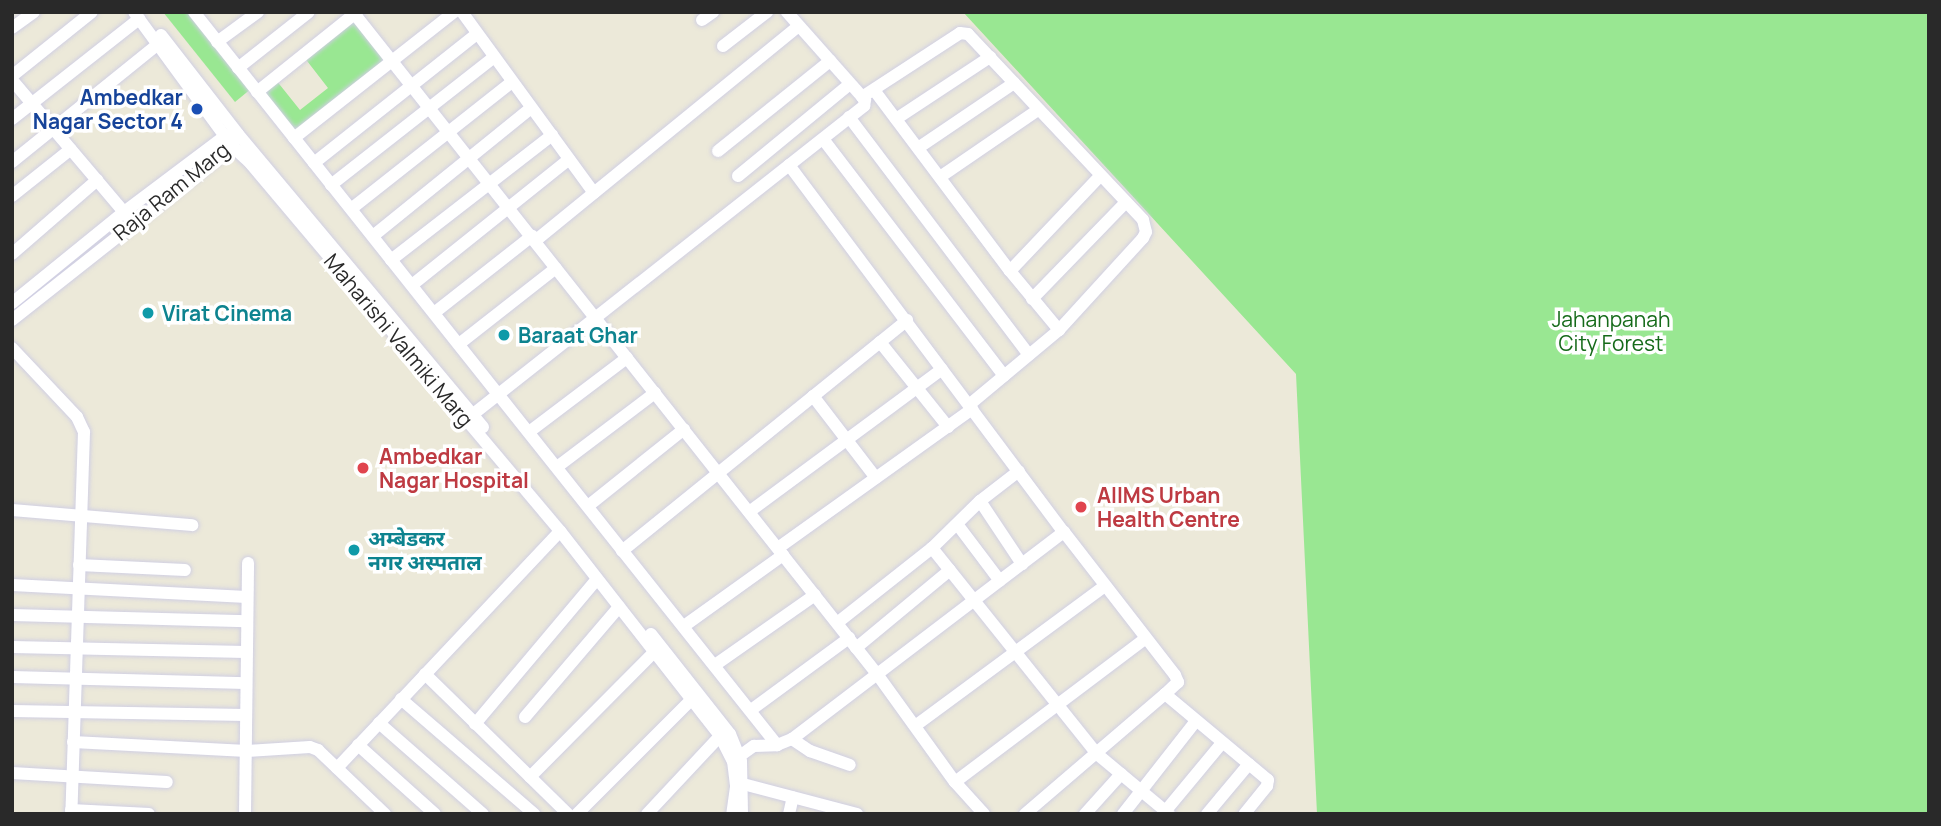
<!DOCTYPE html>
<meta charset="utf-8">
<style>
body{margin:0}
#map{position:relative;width:1941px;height:826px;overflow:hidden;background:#ece9d9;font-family:Manrope,"Noto Sans Devanagari",sans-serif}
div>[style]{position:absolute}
.green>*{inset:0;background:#99e792}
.roads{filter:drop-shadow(0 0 2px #d0cfe3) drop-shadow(0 0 2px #d0cfe3)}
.minor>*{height:12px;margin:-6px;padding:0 6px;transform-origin:6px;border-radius:6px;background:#fff}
.dots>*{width:19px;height:19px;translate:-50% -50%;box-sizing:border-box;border:4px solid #fff;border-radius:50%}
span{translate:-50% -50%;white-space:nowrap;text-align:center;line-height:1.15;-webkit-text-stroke:7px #fff;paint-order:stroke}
.transit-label{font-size:21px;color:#164399;font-weight:700}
.right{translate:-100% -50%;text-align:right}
.street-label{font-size:21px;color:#292929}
.culture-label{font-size:21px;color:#0d838f;font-weight:700}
.left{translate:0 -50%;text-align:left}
.park-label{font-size:21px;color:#156a19}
.health-label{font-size:21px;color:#be3a42;font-weight:700}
.frame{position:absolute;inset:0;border:14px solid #292929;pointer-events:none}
</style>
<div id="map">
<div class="green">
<div style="clip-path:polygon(163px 12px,191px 12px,252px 88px,235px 102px)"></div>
<div style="clip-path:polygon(963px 12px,1929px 12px,1929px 814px,1317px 814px,1296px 374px)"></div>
<div style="clip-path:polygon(354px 17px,389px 60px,294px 134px,261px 92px,276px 80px,300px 110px,328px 88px,304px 57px)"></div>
</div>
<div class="roads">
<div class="minor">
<div style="left:134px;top:12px;width:166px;rotate:53.8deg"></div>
<div style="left:232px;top:146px;width:26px;rotate:43deg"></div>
<div style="left:251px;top:164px;width:480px;rotate:49.9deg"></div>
<div style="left:560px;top:531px;width:260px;rotate:52deg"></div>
<div style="left:720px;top:736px;width:28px;rotate:63deg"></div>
<div style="left:733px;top:761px;width:26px;rotate:83deg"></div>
<div style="left:736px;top:787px;width:27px;rotate:98deg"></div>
<div style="left:194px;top:12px;width:937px;rotate:51.5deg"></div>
<div style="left:353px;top:12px;width:844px;rotate:51.64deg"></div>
<div style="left:877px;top:674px;width:133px;rotate:54.2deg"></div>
<div style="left:955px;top:782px;width:43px;rotate:47.8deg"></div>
<div style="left:462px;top:12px;width:224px;rotate:53.9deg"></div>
<div style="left:702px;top:20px;width:14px;rotate:-36deg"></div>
<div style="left:12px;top:28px;width:27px;rotate:-36deg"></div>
<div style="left:161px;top:35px;width:125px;rotate:52.1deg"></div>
<div style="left:238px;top:134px;width:382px;rotate:50.1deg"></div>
<div style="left:217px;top:42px;width:51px;rotate:-36.2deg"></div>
<div style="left:723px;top:46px;width:56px;rotate:-37.7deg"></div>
<div style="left:238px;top:68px;width:90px;rotate:-38.3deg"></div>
<div style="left:12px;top:76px;width:102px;rotate:-38.7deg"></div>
<div style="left:12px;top:80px;width:180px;rotate:49.7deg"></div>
<div style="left:874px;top:90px;width:226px;rotate:53.1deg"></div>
<div style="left:1010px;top:271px;width:77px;rotate:50.3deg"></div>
<div style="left:1059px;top:330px;width:117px;rotate:140.2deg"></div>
<div style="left:257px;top:92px;width:128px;rotate:-38.7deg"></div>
<div style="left:862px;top:97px;width:117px;rotate:-33.1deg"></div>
<div style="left:960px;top:33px;width:8px;rotate:7deg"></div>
<div style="left:968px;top:34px;width:255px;rotate:46.7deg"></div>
<div style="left:1143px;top:220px;width:12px;rotate:76deg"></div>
<div style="left:1146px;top:232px;width:7px;rotate:117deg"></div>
<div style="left:1143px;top:238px;width:125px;rotate:132.4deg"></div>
<div style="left:849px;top:117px;width:298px;rotate:52.9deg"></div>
<div style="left:12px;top:119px;width:162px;rotate:-38.2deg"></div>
<div style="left:896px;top:119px;width:113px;rotate:-33.4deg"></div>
<div style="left:294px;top:138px;width:204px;rotate:-38.2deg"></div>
<div style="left:823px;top:139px;width:298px;rotate:52.6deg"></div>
<div style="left:918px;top:148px;width:116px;rotate:-34.1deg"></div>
<div style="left:718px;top:151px;width:144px;rotate:-38.8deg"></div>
<div style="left:12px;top:162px;width:188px;rotate:-38.9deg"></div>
<div style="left:314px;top:163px;width:208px;rotate:-38.4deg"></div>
<div style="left:789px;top:165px;width:459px;rotate:53.2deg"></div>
<div style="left:1064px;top:532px;width:181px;rotate:52.2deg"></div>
<div style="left:1175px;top:675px;width:8px;rotate:67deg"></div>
<div style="left:1178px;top:682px;width:18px;rotate:137deg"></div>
<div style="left:1165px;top:694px;width:134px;rotate:39.9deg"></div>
<div style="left:1268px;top:780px;width:6px;rotate:99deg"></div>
<div style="left:1267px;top:786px;width:36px;rotate:129deg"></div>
<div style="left:738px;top:176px;width:145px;rotate:-39.4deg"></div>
<div style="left:940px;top:177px;width:119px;rotate:-34.4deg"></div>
<div style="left:331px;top:185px;width:207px;rotate:-38.1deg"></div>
<div style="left:12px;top:196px;width:75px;rotate:-38.5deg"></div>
<div style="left:351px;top:209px;width:205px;rotate:-38.3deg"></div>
<div style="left:373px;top:236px;width:203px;rotate:-39deg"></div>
<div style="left:535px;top:241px;width:340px;rotate:-39.2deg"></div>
<div style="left:12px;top:254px;width:113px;rotate:-41deg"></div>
<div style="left:391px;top:260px;width:204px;rotate:-37.8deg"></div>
<div style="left:1010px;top:271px;width:131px;rotate:-46.5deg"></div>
<div style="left:412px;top:285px;width:201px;rotate:-38.7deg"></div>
<div style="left:1032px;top:299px;width:135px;rotate:-45.9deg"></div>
<div style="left:12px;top:303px;width:144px;rotate:-39.1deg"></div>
<div style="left:124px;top:212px;width:126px;rotate:-37deg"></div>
<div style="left:225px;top:136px;width:5px;rotate:-11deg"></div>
<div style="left:434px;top:313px;width:125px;rotate:-38.2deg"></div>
<div style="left:12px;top:320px;width:280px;rotate:-38.3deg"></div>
<div style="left:232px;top:146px;width:6px;rotate:-72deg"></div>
<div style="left:880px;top:342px;width:109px;rotate:51.3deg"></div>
<div style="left:459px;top:344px;width:123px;rotate:-38.1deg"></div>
<div style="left:12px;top:348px;width:95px;rotate:46.7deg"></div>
<div style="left:77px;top:417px;width:17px;rotate:65deg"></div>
<div style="left:84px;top:432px;width:382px;rotate:91.9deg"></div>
<div style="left:813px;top:396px;width:103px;rotate:52.5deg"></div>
<div style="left:467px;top:419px;width:506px;rotate:-38.25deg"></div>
<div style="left:864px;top:106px;width:6px;rotate:-81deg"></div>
<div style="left:865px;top:100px;width:118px;rotate:-131.6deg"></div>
<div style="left:529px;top:432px;width:123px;rotate:-37.1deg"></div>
<div style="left:557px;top:467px;width:123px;rotate:-37.1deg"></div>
<div style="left:980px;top:501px;width:76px;rotate:56.3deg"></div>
<div style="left:588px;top:506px;width:123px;rotate:-38.7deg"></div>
<div style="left:12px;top:510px;width:181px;rotate:4.8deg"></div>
<div style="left:749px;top:512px;width:240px;rotate:-36.5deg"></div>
<div style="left:957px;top:524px;width:71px;rotate:53deg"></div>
<div style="left:778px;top:548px;width:239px;rotate:-35.6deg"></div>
<div style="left:932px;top:548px;width:264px;rotate:51.3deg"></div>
<div style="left:1097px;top:754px;width:94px;rotate:39.8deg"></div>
<div style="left:622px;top:551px;width:367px;rotate:-39deg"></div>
<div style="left:79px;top:565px;width:106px;rotate:2.7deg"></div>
<div style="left:12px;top:585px;width:235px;rotate:2.9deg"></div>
<div style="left:12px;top:615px;width:235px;rotate:1.5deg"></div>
<div style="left:837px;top:623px;width:121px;rotate:-38.3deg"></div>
<div style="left:932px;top:548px;width:67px;rotate:-44.4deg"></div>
<div style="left:980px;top:501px;width:49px;rotate:-37.6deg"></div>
<div style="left:684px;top:626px;width:122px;rotate:-35.6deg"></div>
<div style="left:651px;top:634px;width:127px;rotate:51.7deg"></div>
<div style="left:730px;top:734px;width:29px;rotate:68deg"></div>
<div style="left:741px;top:761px;width:53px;rotate:88.9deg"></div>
<div style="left:12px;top:647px;width:234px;rotate:1.2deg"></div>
<div style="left:856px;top:648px;width:122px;rotate:-39.7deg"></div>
<div style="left:715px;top:665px;width:122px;rotate:-35deg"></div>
<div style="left:425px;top:674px;width:200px;rotate:44.4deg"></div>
<div style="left:12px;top:677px;width:234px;rotate:1.5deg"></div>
<div style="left:401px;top:699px;width:176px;rotate:40.8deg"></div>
<div style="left:751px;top:710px;width:122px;rotate:-36.3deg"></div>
<div style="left:12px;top:711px;width:234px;rotate:1deg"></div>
<div style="left:525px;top:717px;width:145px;rotate:-49.5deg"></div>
<div style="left:379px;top:723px;width:138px;rotate:41.2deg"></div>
<div style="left:475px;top:724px;width:189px;rotate:-49.9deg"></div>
<div style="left:915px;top:726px;width:236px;rotate:-36.4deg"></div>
<div style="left:792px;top:739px;width:22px;rotate:34deg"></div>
<div style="left:810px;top:751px;width:42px;rotate:19.3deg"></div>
<div style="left:73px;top:742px;width:174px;rotate:3deg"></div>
<div style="left:247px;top:751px;width:63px;rotate:-3.6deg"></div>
<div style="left:310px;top:747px;width:9px;rotate:21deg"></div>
<div style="left:318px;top:750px;width:93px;rotate:43.7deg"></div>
<div style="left:358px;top:745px;width:103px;rotate:41.9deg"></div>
<div style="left:733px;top:761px;width:26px;rotate:-36deg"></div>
<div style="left:754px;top:746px;width:23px;rotate:-2deg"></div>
<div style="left:777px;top:745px;width:16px;rotate:-22deg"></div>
<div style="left:792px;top:739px;width:342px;rotate:-37.3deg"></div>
<div style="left:337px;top:768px;width:325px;rotate:-46.7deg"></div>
<div style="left:12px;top:773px;width:155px;rotate:3.3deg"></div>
<div style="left:530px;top:777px;width:176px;rotate:-45.2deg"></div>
<div style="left:955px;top:782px;width:238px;rotate:-37deg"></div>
<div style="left:743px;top:784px;width:118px;rotate:14.7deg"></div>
<div style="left:71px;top:810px;width:78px;rotate:2.9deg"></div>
<div style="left:245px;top:814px;width:251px;rotate:-89.3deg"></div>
<div style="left:577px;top:814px;width:163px;rotate:-45deg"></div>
<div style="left:647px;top:814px;width:107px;rotate:-46.9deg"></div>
<div style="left:789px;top:814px;width:17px;rotate:-77deg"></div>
<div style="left:1025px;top:814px;width:184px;rotate:-40.6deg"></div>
<div style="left:1085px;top:814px;width:54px;rotate:-48deg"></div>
<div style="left:1123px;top:814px;width:118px;rotate:-51.9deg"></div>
<div style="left:1163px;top:814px;width:92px;rotate:-50.3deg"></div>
<div style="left:1207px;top:814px;width:65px;rotate:-50deg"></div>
</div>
</div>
<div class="dots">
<div style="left:197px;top:109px;background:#1a4fb4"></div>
<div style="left:148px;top:313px;background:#0f9aa8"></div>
<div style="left:504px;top:335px;background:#0f9aa8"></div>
<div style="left:363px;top:468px;background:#e0444e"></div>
<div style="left:1081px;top:507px;background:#e0444e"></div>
<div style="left:354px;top:550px;background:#0f9aa8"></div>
</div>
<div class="transit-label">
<span class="right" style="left:183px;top:109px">Ambedkar<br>Nagar Sector 4</span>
</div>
<div class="street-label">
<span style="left:171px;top:191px;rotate:-39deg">Raja Ram Marg</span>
<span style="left:399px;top:340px;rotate:50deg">Maharishi Valmiki Marg</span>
</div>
<div class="culture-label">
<span class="left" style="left:162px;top:313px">Virat Cinema</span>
<span class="left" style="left:518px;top:335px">Baraat Ghar</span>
<span class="left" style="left:368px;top:550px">अम्बेडकर<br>नगर अस्पताल</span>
</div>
<div class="park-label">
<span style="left:1611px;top:331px">Jahanpanah<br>City Forest</span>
</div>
<div class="health-label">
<span class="left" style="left:379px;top:468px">Ambedkar<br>Nagar Hospital</span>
<span class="left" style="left:1097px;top:507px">AIIMS Urban<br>Health Centre</span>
</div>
<div class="frame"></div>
</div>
